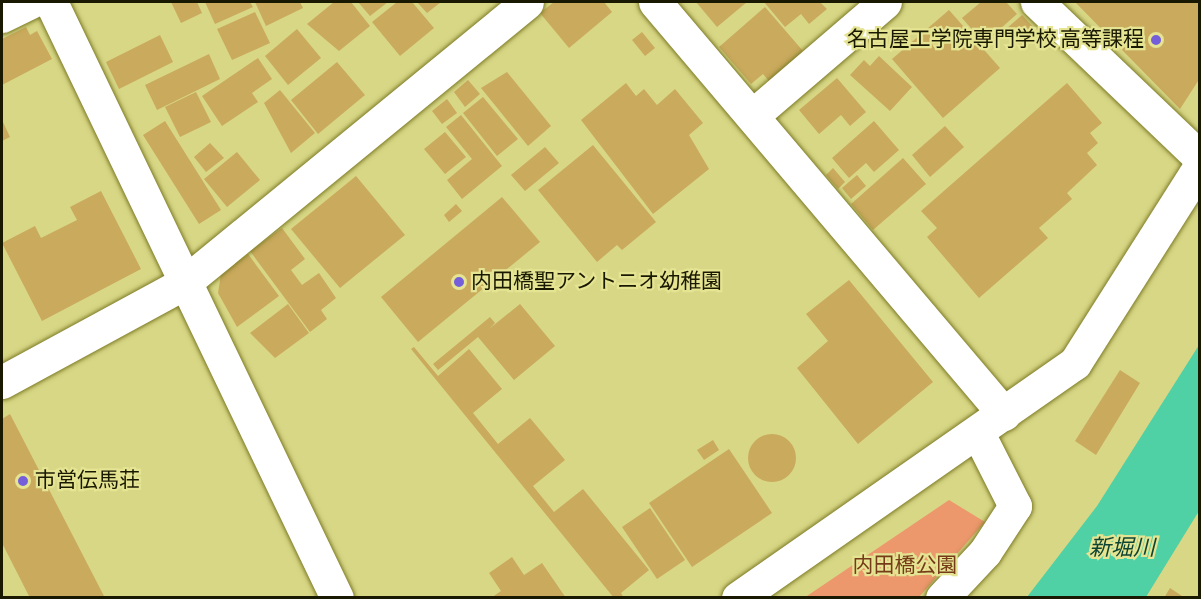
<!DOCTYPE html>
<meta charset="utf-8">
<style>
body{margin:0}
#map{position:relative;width:1201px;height:599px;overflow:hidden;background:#d8d785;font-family:"Sofia Sans Condensed","Noto Sans JP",sans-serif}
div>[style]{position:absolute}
.green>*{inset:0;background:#ec976c}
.water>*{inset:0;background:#4fd0a5}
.building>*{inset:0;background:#caaa5d}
.round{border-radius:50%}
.roads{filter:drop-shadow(0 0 2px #7d7b27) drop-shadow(0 0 2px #7d7b27)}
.street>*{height:33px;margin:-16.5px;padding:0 16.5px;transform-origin:16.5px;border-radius:16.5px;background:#fff}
.secondary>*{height:33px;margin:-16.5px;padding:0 16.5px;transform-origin:16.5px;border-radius:16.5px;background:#fff}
.dots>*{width:16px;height:16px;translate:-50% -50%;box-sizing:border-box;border:3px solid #e5e492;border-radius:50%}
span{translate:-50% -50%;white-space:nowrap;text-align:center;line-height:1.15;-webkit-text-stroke:4.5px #e5e492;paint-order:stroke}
.poi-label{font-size:21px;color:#191801}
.right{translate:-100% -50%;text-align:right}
.left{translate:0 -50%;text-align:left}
.park-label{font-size:21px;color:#763b18}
.water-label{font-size:22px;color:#0d4433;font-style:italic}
.frame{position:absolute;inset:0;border:3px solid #191801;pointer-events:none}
</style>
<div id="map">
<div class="green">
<div style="clip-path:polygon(949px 500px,985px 522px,919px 597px,804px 598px)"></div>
</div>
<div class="water">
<div style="clip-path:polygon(1199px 345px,1199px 511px,1146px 597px,1027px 597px,1097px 506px)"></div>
</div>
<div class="building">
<div style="clip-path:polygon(171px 2px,197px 2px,202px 13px,181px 23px)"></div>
<div style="clip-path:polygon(205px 2px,250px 2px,253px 7px,215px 24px)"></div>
<div style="clip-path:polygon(255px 2px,300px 2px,303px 8px,266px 26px)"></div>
<div style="clip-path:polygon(334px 2px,351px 2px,370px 26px,339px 51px,307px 24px)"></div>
<div style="clip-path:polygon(358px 2px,388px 2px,370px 16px)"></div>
<div style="clip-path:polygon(397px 2px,412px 2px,434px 28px,400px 56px,372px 22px)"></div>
<div style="clip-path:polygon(417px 2px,441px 2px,427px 13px)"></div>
<div style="clip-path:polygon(554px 2px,604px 2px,612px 12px,569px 48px,540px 13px)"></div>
<div style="clip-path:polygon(696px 2px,747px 2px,717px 27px)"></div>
<div style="clip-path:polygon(764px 2px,820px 2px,827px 9px,809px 24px,801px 14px,785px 27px)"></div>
<div style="clip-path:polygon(981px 2px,1006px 2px,1017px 14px,984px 43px,962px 18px)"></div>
<div style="clip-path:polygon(1075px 2px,1200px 2px,1200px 78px,1180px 109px)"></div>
<div style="clip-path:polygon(765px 7px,803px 51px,769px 81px,763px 74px,751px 84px,719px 47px)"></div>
<div style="clip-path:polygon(949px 10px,1000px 68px,943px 118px,892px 59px)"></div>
<div style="clip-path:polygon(255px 12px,270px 43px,232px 60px,217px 29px)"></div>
<div style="clip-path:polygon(1022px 15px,1037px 31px,1020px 46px,1006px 29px)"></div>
<div style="clip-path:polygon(26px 27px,30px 35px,37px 31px,52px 59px,2px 85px,2px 39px)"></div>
<div style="clip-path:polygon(297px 29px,321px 58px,288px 85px,265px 56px)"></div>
<div style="clip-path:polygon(642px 32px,655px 48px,645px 56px,632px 40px)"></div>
<div style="clip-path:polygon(160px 35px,173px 62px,119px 89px,106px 62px)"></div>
<div style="clip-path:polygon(209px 54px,220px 79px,157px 110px,145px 85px)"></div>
<div style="clip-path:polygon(879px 56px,912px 87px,890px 111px,850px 75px,864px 60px,870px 66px)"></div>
<div style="clip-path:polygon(258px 58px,272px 79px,252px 93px,258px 102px,222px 126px,202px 96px)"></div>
<div style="clip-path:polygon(337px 62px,365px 95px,318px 134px,291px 100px)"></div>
<div style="clip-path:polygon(507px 72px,551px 126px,528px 146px,481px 88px)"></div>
<div style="clip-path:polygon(837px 78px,866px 112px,850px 126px,841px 115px,819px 134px,799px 110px)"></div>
<div style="clip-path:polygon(468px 80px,480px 94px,465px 107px,454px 92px)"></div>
<div style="clip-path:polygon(626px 83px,636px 96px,644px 89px,657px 105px,675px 89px,703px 123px,689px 135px,709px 169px,653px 214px,581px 120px)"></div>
<div style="clip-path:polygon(1067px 83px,1102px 123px,1090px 133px,1098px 143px,1087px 153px,1097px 165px,1067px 193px,1072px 199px,1039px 228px,1048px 238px,979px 298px,927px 237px,937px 228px,921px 211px)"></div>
<div style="clip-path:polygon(280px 90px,315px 133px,291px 153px,264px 103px)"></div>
<div style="clip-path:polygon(196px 92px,211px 122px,180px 137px,165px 107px)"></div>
<div style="clip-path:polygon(483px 97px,518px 139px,497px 156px,463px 113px)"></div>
<div style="clip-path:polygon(447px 99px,457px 113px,442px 124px,432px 111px)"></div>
<div style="clip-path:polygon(461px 115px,502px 166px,462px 199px,447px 180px,472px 159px,446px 127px)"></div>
<div style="clip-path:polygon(2px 120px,10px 137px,2px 141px)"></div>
<div style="clip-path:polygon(165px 121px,221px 210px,199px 224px,143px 135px)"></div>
<div style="clip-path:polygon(874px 121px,899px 150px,874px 172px,866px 163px,849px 178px,832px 158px)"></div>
<div style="clip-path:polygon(945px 126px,964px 147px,930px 177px,912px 155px)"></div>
<div style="clip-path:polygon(445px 132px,466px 157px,445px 174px,424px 149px)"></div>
<div style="clip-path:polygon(210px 143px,224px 158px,206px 172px,194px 157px)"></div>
<div style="clip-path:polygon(593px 145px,656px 222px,622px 250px,617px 245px,597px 262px,538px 190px)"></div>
<div style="clip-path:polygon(545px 147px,559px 163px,525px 191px,511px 175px)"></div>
<div style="clip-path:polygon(237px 152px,260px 180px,227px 207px,204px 179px)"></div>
<div style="clip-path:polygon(903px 158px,926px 184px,873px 230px,851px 204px)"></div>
<div style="clip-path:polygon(833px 168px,845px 182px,838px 189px,826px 175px)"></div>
<div style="clip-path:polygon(857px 175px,866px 186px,851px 199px,842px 188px)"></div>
<div style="clip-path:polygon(356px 176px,405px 235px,340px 288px,291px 229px)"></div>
<div style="clip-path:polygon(101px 191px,141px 269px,42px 321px,2px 243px,35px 226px,41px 238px,77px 220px,70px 207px)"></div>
<div style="clip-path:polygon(502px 197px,540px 242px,418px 342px,381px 297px)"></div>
<div style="clip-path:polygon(456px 204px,462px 211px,449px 222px,444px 215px)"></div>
<div style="clip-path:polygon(282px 228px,305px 259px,291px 270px,302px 285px,319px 273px,336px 298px,321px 310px,327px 319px,310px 332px,250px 251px)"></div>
<div style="clip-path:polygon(248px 254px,279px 296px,237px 327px,218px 293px,221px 274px)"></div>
<div style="clip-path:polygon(849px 280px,933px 382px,858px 444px,797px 368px,828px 341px,806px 314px)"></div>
<div style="clip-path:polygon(288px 304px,309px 333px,275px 358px,250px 333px)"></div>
<div style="clip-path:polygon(520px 304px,555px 346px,514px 380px,478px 337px,438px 370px,433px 364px,490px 317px,495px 323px,489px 329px)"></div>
<div style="clip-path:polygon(414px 347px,438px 376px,469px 349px,502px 389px,473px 413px,498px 444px,530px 418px,565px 460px,533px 486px,554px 512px,583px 489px,649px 570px,621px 593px,624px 598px,614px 598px,411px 349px)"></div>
<div style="clip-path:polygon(1120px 370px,1140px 383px,1096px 455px,1075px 441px)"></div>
<div style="clip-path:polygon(10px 414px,105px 598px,30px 598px,2px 543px,2px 419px)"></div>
<div class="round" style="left:748px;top:434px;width:48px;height:48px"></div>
<div style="clip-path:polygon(713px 440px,719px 450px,704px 460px,697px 450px)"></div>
<div style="clip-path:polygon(729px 449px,772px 513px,692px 567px,649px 503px)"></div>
<div style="clip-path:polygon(650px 508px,685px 560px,657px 579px,622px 527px)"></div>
<div style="clip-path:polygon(512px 557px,524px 575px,542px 563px,566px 598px,491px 598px,501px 591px,489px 573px)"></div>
<div style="clip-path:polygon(1170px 588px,1185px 598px,1164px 598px)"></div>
</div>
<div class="roads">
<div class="street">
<div style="left:51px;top:2px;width:661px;rotate:64.37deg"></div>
<div style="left:655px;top:2px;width:540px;rotate:49.73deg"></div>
<div style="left:1037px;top:2px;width:226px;rotate:43.7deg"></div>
<div style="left:2px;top:16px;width:32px;rotate:-26deg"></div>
<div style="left:752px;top:116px;width:175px;rotate:-40.6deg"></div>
<div style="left:2px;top:382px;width:207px;rotate:-28.5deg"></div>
<div style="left:184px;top:283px;width:443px;rotate:-39.3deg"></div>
<div style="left:942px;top:598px;width:63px;rotate:-46.9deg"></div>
<div style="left:985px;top:552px;width:55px;rotate:-56.9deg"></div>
<div style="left:1015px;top:506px;width:82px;rotate:-116.9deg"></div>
</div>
<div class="secondary">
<div style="left:738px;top:598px;width:411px;rotate:-34.9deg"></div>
<div style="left:1075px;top:363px;width:233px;rotate:-57.6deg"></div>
</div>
</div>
<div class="dots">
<div style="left:1156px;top:40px;background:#755ed9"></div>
<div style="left:459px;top:282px;background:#755ed9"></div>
<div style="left:23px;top:481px;background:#755ed9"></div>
</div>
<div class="poi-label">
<span class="right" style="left:1144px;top:40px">名古屋工学院専門学校 高等課程</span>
<span class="left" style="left:471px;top:282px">内田橋聖アントニオ幼稚園</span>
<span class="left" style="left:35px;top:481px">市営伝馬荘</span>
</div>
<div class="park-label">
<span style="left:905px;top:566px">内田橋公園</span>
</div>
<div class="water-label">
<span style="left:1122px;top:549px">新堀川</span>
</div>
<div class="frame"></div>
</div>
